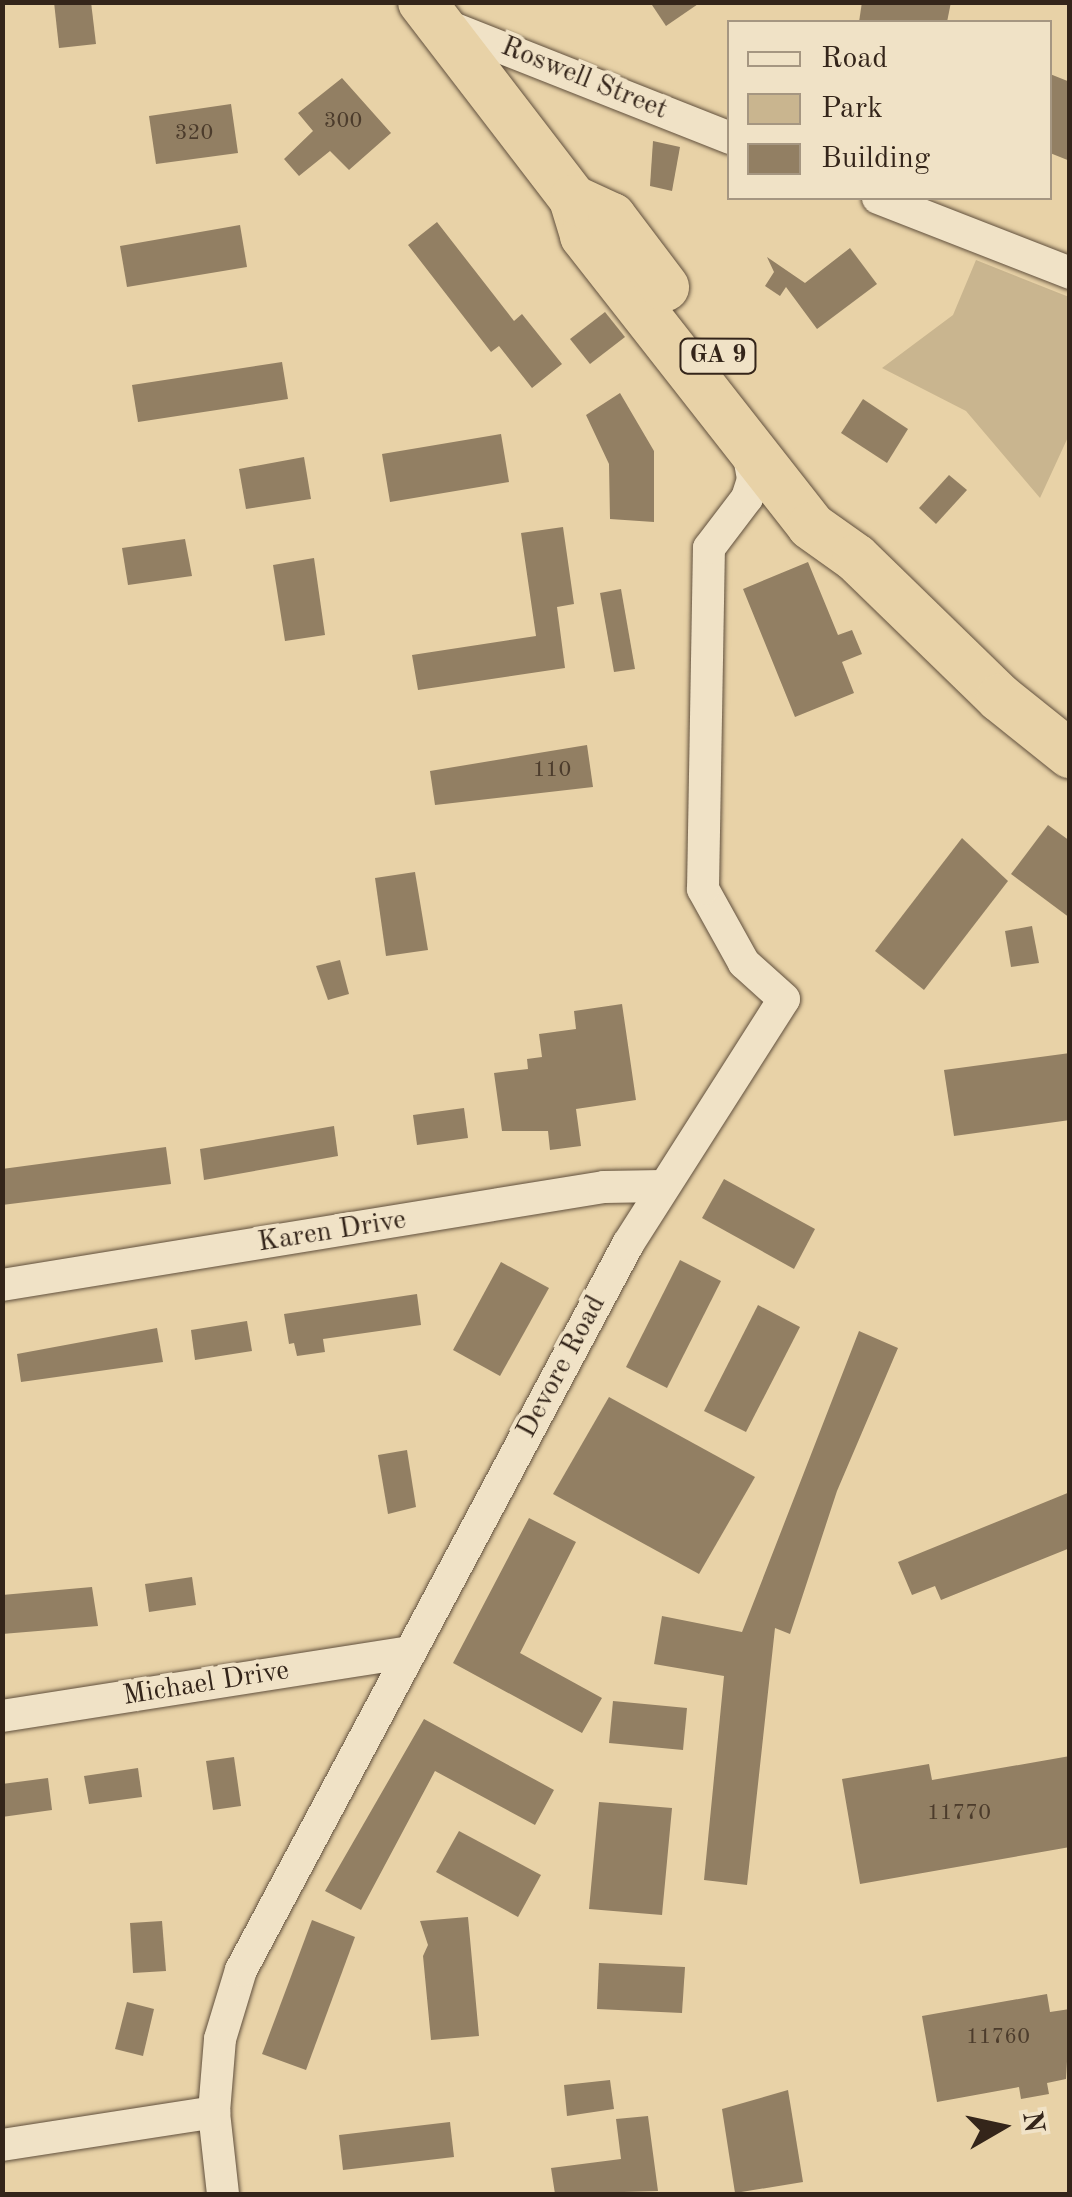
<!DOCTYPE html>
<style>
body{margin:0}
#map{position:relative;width:1072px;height:2197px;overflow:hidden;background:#e8d2a7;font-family:"Old Standard TT",serif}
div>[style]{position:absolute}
.green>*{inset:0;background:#c9b58f}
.building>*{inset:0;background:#927f63}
.roads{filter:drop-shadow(0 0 2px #61503d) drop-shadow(0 0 2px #61503d)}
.minor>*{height:32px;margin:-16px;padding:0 16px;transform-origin:16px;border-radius:16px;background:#f0e2c6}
.highway>*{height:48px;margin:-24px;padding:0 24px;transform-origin:24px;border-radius:24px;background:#e8d2a7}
span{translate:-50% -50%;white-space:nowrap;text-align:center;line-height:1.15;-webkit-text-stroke:8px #f0e2c6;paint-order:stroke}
.number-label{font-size:22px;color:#4c3c2c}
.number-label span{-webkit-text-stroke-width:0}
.shield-label span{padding:2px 8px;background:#f0e2c6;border:2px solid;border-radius:8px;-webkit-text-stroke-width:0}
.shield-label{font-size:25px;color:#34251a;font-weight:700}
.street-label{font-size:28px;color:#34251a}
.frame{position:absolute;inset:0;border:5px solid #34251a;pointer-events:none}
.legend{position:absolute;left:727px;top:20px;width:325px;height:180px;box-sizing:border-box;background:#f0e2c6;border:2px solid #a59681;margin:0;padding:12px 18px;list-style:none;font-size:30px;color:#34251a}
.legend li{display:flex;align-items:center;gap:20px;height:50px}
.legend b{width:50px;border:2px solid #a59681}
.north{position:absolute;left:952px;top:2077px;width:100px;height:100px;-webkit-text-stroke:8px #f0e2c6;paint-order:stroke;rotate:81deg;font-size:28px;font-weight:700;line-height:40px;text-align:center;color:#34251a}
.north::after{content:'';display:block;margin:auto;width:35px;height:45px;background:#34251a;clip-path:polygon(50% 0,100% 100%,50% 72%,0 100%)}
</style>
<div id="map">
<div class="green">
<div style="clip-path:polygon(976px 260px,1069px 297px,1069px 435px,1040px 498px,966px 411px,882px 368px,953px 315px)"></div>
</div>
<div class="building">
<div style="clip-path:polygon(54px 2px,91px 2px,96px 44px,59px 48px)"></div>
<div style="clip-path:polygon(650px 2px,701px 2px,666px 26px)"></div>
<div style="clip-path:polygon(862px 2px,951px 2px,947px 22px,859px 22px)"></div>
<div style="clip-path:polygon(1050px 74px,1070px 82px,1070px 161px,1050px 153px)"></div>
<div style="clip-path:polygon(342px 78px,391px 133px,349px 170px,330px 151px,299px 176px,284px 159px,313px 131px,298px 113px)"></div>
<div style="clip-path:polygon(231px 104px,238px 153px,156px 164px,149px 116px)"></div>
<div style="clip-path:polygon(653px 141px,680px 147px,672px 191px,650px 186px)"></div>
<div style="clip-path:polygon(437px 222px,514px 321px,522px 314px,562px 364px,532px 388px,499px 346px,491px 352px,408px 245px)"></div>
<div style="clip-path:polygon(240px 225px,247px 267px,127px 287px,120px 246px)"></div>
<div style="clip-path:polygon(850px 248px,877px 284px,817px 329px,786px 287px,780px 296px,765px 286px,774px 272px,767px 257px,805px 283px)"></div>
<div style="clip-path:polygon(605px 312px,625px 337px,590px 364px,570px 339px)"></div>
<div style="clip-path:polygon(282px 362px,288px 399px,138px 422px,132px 385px)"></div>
<div style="clip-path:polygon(620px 393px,654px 451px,654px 522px,610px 519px,609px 464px,586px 415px)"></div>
<div style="clip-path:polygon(863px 399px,908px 429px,887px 463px,841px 433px)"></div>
<div style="clip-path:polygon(501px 434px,509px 482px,390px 502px,382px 454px)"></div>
<div style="clip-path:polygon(304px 457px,311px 499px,246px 509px,239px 469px)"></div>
<div style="clip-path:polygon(949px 475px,967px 490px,936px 524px,919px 508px)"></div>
<div style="clip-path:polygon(563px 527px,574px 604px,557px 607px,565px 668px,418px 690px,412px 655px,536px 636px,521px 533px)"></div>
<div style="clip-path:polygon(185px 539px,192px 576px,128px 585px,122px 548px)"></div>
<div style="clip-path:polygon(314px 558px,325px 635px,285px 641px,273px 565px)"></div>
<div style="clip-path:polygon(808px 562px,838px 635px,852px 630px,862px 654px,842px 662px,854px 693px,795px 717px,743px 589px)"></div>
<div style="clip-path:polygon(621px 589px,635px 669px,614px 672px,600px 593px)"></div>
<div style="clip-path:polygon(587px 745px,593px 787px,435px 805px,430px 771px)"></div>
<div style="clip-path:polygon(1048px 825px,1070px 841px,1070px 918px,1011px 874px)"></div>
<div style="clip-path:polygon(962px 838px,1008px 881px,924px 990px,875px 951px)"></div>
<div style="clip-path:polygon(415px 872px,428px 950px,386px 956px,375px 878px)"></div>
<div style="clip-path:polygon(1032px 926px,1039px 963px,1011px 967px,1005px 931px)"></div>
<div style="clip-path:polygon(340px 960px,349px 994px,328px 1000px,316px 966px)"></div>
<div style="clip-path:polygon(622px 1004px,636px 1100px,576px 1109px,581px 1146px,550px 1150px,548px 1131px,502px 1131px,494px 1073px,528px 1069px,527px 1059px,542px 1057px,539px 1034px,576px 1029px,574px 1011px)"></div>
<div style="clip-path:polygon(1070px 1053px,1070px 1120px,954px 1136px,944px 1070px)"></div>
<div style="clip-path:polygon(464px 1108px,468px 1138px,417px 1145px,413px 1115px)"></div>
<div style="clip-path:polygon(334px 1126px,338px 1156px,204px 1180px,200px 1149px)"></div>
<div style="clip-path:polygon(166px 1147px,171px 1184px,2px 1205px,2px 1169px)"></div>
<div style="clip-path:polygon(724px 1179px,815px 1229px,794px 1269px,702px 1218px)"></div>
<div style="clip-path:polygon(680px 1260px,721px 1281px,667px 1388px,626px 1367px)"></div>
<div style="clip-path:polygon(501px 1262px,549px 1288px,500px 1376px,453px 1350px)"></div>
<div style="clip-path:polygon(417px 1294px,421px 1325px,323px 1339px,325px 1352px,297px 1356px,294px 1343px,289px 1344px,284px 1314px)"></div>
<div style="clip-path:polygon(758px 1305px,800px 1327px,746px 1432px,704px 1411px)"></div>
<div style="clip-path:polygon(247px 1321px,252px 1351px,195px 1360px,191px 1330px)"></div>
<div style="clip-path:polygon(157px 1328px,163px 1362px,21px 1382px,17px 1354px)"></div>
<div style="clip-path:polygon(859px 1331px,898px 1348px,837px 1491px,790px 1634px,775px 1628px,747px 1885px,704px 1880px,724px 1676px,654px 1664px,662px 1616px,742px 1632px)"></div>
<div style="clip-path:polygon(609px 1397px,755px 1477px,699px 1574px,553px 1494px)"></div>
<div style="clip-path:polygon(407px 1450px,416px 1507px,388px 1514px,378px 1455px)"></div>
<div style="clip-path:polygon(1070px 1492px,1070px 1548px,941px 1600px,935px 1586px,912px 1595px,898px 1562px)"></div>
<div style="clip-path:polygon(529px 1518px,576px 1542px,520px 1653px,602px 1698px,582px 1733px,453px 1663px)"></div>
<div style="clip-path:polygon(192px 1577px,196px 1605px,149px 1612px,145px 1584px)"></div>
<div style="clip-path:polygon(92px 1587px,98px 1626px,2px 1634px,2px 1595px)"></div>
<div style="clip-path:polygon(613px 1701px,687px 1708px,683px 1750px,609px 1743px)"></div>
<div style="clip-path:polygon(424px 1719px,554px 1790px,535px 1825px,435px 1771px,361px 1910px,325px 1891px)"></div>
<div style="clip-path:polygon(1070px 1756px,1070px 1847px,860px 1884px,842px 1779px,929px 1764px,932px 1780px)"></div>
<div style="clip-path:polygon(234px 1757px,241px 1806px,213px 1810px,206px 1761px)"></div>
<div style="clip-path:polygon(138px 1768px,142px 1797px,89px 1804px,84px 1776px)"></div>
<div style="clip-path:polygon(48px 1778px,52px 1810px,2px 1817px,2px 1784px)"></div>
<div style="clip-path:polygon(599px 1802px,672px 1808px,662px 1915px,589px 1909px)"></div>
<div style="clip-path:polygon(459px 1831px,541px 1875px,518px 1917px,436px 1872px)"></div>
<div style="clip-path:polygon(468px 1917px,479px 2036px,431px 2040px,423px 1956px,428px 1945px,420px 1921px)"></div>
<div style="clip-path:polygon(312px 1920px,355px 1937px,306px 2070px,262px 2054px)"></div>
<div style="clip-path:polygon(162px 1921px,166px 1971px,133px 1973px,130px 1923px)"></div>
<div style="clip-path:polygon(599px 1963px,685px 1967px,682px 2013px,597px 2009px)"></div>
<div style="clip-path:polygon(1047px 1994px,1050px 2012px,1070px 2009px,1066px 2079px,1047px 2083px,1049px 2094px,1021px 2099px,1019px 2087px,937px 2102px,922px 2016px)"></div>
<div style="clip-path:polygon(127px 2002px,154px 2009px,143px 2056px,115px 2049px)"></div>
<div style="clip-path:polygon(610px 2080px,614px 2109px,567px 2116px,564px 2085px)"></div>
<div style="clip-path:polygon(788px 2090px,803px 2182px,735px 2193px,722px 2109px)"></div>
<div style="clip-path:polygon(648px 2116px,658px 2191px,555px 2194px,551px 2168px,621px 2159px,616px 2119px)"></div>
<div style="clip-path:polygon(450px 2122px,454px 2157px,343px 2170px,339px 2135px)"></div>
</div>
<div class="roads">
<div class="minor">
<div style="left:437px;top:22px;width:315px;rotate:21.6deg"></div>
<div style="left:878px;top:198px;width:206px;rotate:21.3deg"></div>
<div style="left:2px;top:1285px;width:610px;rotate:-9.25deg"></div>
<div style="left:604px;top:1187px;width:58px;rotate:-1deg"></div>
<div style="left:2px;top:1716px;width:413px;rotate:-8.9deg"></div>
<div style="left:2px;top:2145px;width:215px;rotate:-8.8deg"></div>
<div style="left:223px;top:2194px;width:82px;rotate:-96.3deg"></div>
<div style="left:214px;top:2112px;width:73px;rotate:-85.3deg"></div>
<div style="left:220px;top:2039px;width:72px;rotate:-73.1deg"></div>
<div style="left:241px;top:1970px;width:823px;rotate:-61.94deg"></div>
<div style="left:628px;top:1244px;width:290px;rotate:-57.5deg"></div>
<div style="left:784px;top:999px;width:54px;rotate:-138deg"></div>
<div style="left:744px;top:963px;width:85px;rotate:-119deg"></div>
<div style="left:703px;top:889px;width:341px;rotate:-89deg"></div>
<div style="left:709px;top:548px;width:63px;rotate:-52.8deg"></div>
<div style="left:747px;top:498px;width:20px;rotate:-72deg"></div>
<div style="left:753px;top:479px;width:34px;rotate:-100deg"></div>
</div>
<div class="highway">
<div style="left:422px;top:2px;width:248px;rotate:52.5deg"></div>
<div style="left:573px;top:199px;width:39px;rotate:73deg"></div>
<div style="left:584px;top:236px;width:368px;rotate:51.9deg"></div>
<div style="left:811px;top:526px;width:55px;rotate:35.4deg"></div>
<div style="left:856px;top:558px;width:201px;rotate:44.2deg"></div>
<div style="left:1000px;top:698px;width:90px;rotate:38.7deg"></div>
<div style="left:573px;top:199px;width:43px;rotate:24.8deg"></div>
<div style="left:612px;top:217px;width:88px;rotate:52.9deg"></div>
</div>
</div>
<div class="number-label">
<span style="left:343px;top:122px">300</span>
<span style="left:194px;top:134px">320</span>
<span style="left:552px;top:771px">110</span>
<span style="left:959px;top:1814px">11770</span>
<span style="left:998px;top:2038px">11760</span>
</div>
<div class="shield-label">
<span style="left:718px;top:356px">GA 9</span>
</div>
<div class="street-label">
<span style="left:584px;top:79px;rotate:22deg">Roswell Street</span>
<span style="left:332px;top:1232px;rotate:-9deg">Karen Drive</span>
<span style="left:562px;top:1367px;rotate:-62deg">Devore Road</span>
<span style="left:206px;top:1684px;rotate:-9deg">Michael Drive</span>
</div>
<div class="frame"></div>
<ul class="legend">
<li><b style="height:12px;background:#f0e2c6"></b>Road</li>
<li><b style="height:28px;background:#c9b58f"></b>Park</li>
<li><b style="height:28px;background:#927f63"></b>Building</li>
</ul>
<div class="north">N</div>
</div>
